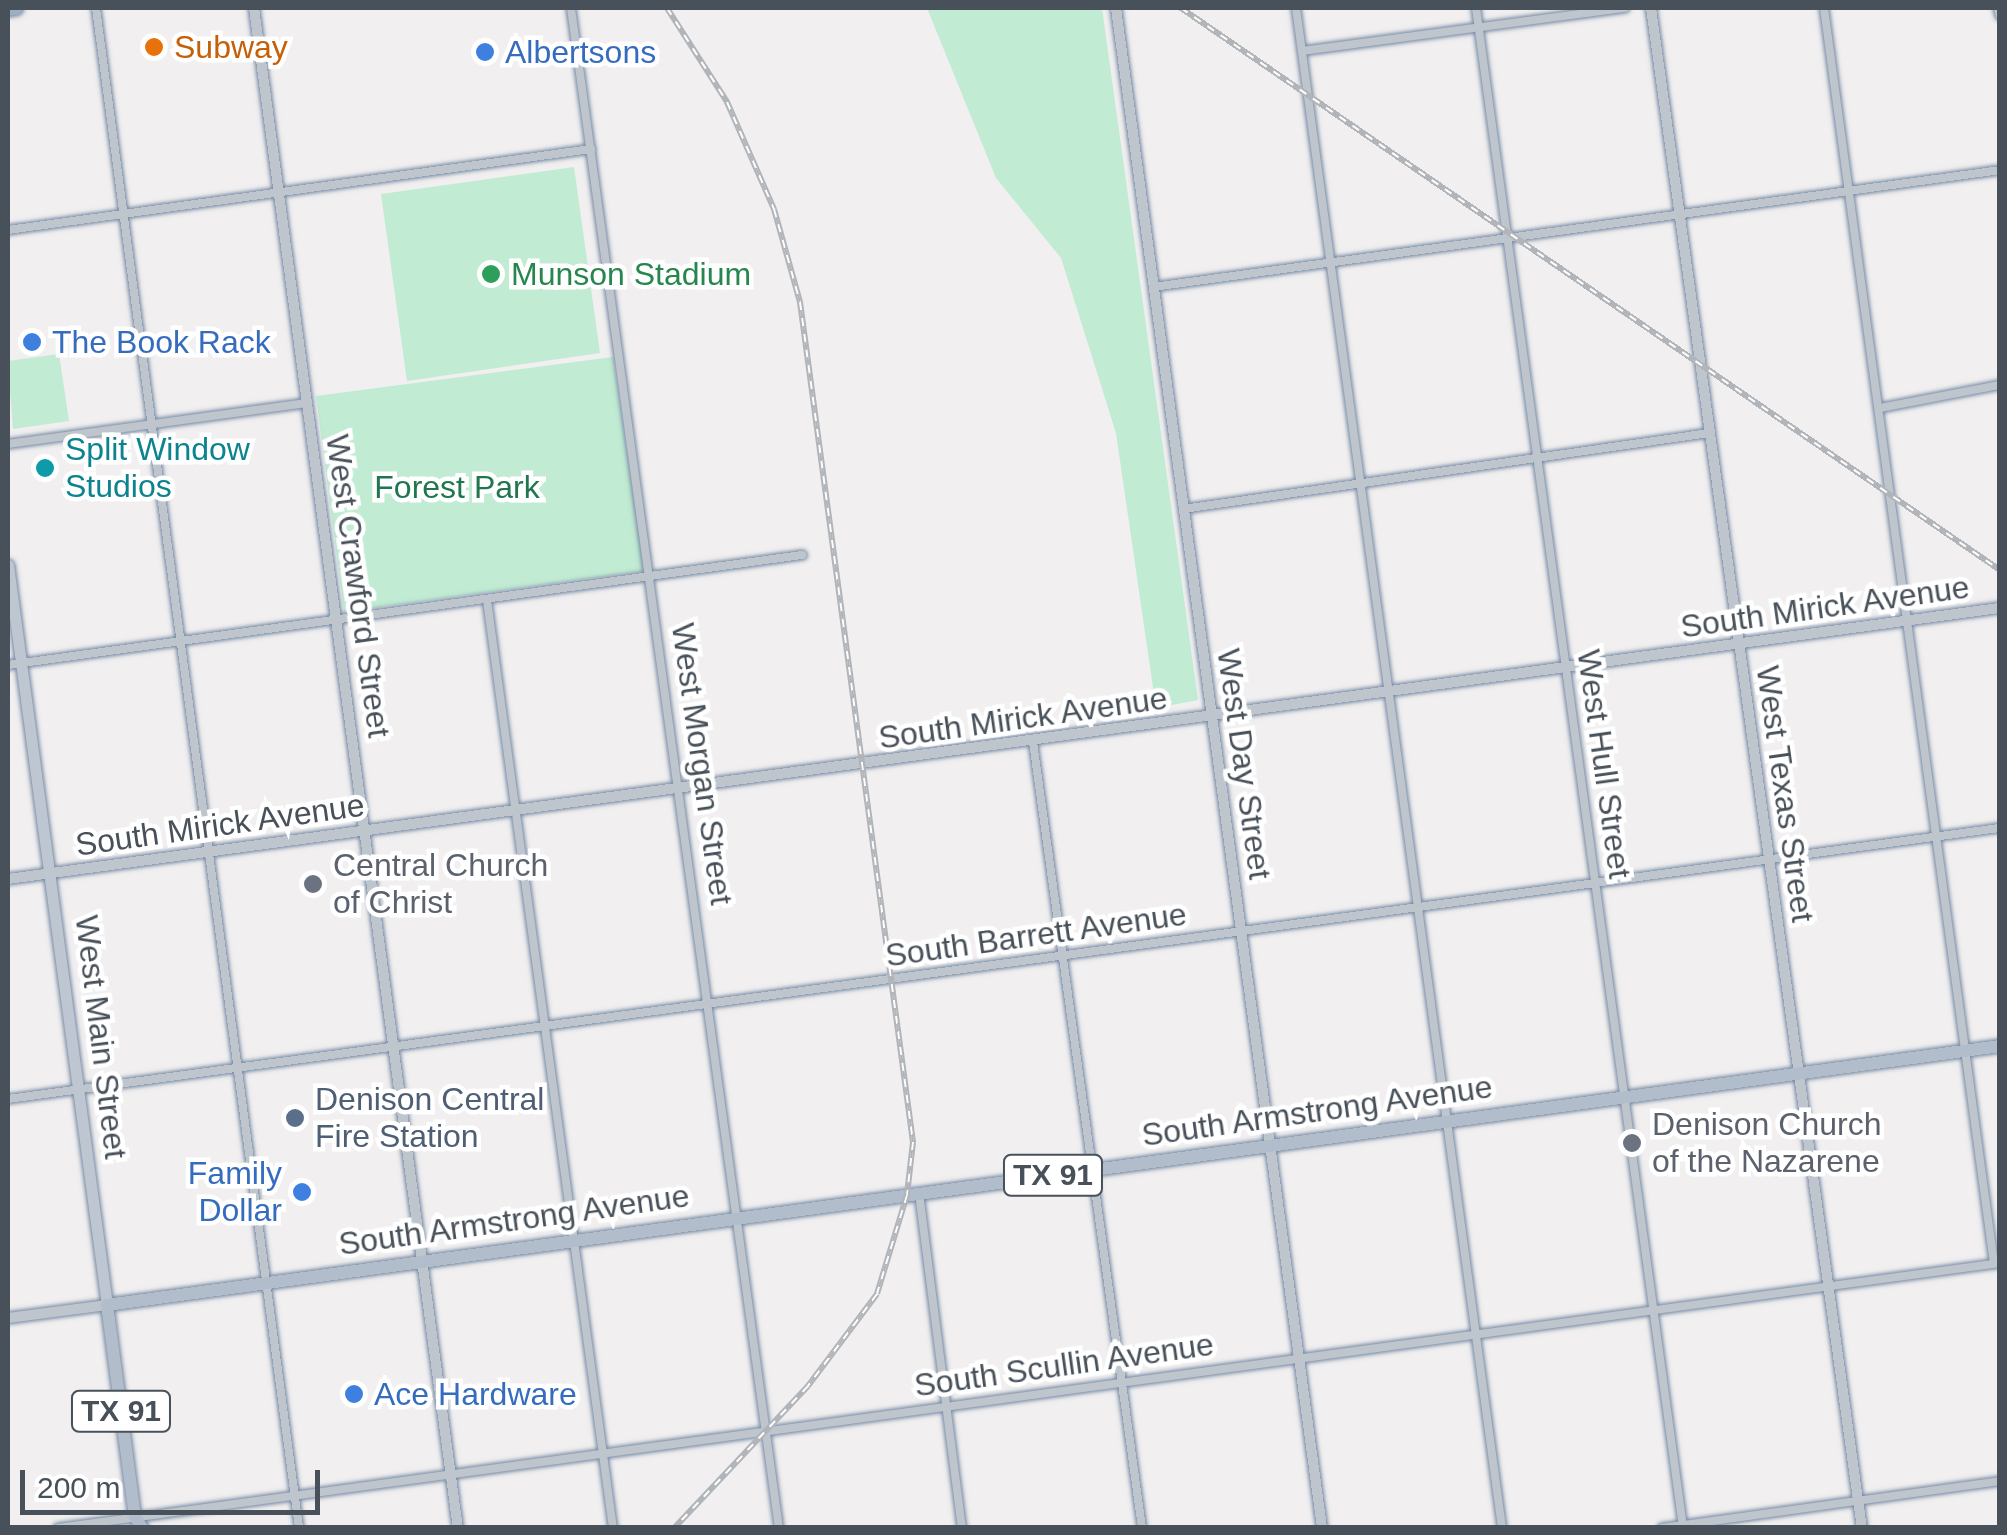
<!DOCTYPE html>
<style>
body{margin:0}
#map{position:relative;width:2007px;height:1535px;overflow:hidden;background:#f1efef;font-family:Arial,sans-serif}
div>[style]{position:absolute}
.green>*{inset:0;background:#c1ebd3}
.roads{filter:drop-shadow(0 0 2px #768aa5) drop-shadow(0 0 2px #768aa5)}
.minor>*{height:8px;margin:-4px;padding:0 4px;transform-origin:4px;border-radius:4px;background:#bec5cc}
.tertiary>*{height:10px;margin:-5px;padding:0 5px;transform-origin:5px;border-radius:5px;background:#bec5cc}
.secondary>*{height:11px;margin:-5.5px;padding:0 5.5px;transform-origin:5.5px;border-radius:5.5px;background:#bec6d1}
.primary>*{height:12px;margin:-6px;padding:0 6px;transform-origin:6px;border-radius:6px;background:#b1bdcb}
.trunk>*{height:14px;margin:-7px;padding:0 7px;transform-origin:7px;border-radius:7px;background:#9eaec2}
.rail>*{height:6px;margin-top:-3px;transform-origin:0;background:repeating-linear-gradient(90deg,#fff 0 8px,#b1b4b8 0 16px);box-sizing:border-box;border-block:2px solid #b1b4b8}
.dots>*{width:28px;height:28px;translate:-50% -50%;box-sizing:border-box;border:5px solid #fff;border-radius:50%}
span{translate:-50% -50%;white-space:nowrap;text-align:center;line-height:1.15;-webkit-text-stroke:9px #fff;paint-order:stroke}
.shield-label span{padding:2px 8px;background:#fff;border:2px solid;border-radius:8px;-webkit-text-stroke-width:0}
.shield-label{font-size:30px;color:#48515a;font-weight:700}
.food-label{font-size:32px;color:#c56008}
.left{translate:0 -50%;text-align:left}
.shop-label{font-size:32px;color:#366cbe}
.right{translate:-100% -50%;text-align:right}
.leisure-label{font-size:32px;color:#27864d}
.culture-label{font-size:32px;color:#0d838f}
.park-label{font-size:32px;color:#1f764f}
.street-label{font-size:32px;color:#48515a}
.worship-label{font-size:32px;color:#5b616d}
.service-label{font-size:32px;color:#4e5e75}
.frame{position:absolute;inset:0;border:10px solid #48515a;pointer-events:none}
.scale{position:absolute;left:20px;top:1470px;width:300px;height:45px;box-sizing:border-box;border:5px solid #48515a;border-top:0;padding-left:12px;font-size:30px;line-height:35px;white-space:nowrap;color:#48515a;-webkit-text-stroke:8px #fff;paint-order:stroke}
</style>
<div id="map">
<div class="green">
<div style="clip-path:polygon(927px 8px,1102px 8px,1198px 700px,1156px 708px,1116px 433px,1061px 258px,996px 178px)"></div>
<div style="clip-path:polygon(574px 167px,600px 353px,407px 381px,381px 194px)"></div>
<div style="clip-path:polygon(59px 354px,69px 421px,13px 429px,8px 361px)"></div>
<div style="clip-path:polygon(613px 357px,644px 571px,344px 612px,316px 396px)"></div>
</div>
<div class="roads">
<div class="minor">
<div style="left:96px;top:8px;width:1533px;rotate:82.39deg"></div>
<div style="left:571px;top:8px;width:1534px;rotate:82.21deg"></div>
<div style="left:1296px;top:8px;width:1534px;rotate:82.28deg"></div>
<div style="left:1476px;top:8px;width:1534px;rotate:82.24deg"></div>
<div style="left:1824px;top:8px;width:1267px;rotate:82.29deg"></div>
<div style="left:1998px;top:8px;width:8px;rotate:76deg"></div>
<div style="left:1302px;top:51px;width:326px;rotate:-7.6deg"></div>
<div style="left:8px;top:230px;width:589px;rotate:-7.91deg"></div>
<div style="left:1153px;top:287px;width:855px;rotate:-7.86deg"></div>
<div style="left:1880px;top:408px;width:122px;rotate:-10.9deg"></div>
<div style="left:8px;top:444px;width:303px;rotate:-7.8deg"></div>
<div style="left:1183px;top:509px;width:531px;rotate:-8.22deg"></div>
<div style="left:487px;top:600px;width:937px;rotate:82.27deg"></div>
<div style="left:8px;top:665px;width:802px;rotate:-7.89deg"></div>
<div style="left:1033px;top:742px;width:794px;rotate:82.1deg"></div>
<div style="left:8px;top:1099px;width:2010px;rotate:-7.75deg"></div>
<div style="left:919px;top:1193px;width:338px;rotate:82.7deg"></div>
<div style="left:58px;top:1528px;width:1960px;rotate:-7.77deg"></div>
<div style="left:1662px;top:1528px;width:341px;rotate:-7.9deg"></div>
</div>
<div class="tertiary">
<div style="left:254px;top:8px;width:1534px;rotate:82.36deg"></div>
<div style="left:1116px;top:8px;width:1534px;rotate:82.28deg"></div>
<div style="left:1651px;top:8px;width:1535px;rotate:82.1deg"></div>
<div style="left:8px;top:879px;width:2010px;rotate:-7.75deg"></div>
<div style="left:8px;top:1318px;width:100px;rotate:-7.5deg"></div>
</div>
<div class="secondary">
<div style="left:8px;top:565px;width:747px;rotate:82.38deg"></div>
</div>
<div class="primary">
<div style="left:142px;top:1528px;width:13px;rotate:-122deg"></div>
<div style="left:135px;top:1517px;width:214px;rotate:-97.5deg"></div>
<div style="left:107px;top:1305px;width:1911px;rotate:-7.79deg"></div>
</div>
<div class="trunk">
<div style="left:8px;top:9px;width:8px;rotate:-7deg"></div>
</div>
</div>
<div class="rail">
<div style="left:667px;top:8px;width:112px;rotate:57.4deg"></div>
<div style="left:727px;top:102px;width:117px;rotate:66.3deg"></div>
<div style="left:774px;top:209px;width:97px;rotate:74.4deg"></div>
<div style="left:800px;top:302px;width:848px;rotate:82.34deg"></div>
<div style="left:913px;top:1142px;width:53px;rotate:96.5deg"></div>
<div style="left:907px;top:1195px;width:103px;rotate:106.9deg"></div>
<div style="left:877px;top:1294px;width:115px;rotate:126.9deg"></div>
<div style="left:808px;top:1386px;width:195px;rotate:133.3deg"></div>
<div style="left:1181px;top:8px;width:993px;rotate:34.46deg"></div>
</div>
<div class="dots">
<div style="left:154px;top:47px;background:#e8710a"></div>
<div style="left:485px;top:52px;background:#3f7fe0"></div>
<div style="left:491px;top:274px;background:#2e9e5b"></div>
<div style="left:32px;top:342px;background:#3f7fe0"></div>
<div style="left:45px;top:468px;background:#0f9aa8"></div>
<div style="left:313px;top:884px;background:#6b7280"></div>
<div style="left:295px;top:1118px;background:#5c6f8a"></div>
<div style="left:1632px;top:1143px;background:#6b7280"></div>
<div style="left:302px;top:1192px;background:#3f7fe0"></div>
<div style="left:354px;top:1394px;background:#3f7fe0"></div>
</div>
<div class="shield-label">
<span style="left:1053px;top:1175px">TX 91</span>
<span style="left:121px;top:1411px">TX 91</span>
</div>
<div class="food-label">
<span class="left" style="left:174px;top:47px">Subway</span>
</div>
<div class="shop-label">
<span class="left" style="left:505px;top:52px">Albertsons</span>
<span class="left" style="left:52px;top:342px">The Book Rack</span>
<span class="right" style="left:282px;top:1192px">Family<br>Dollar</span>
<span class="left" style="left:374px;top:1394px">Ace Hardware</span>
</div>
<div class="leisure-label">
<span class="left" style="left:511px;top:274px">Munson Stadium</span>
</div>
<div class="culture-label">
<span class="left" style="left:65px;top:468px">Split Window<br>Studios</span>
</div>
<div class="park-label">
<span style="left:457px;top:487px">Forest Park</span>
</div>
<div class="street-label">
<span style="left:358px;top:586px;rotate:82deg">West Crawford Street</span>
<span style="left:1825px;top:607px;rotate:-8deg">South Mirick Avenue</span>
<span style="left:1023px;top:718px;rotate:-8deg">South Mirick Avenue</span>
<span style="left:702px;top:764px;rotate:82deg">West Morgan Street</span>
<span style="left:1244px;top:764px;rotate:82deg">West Day Street</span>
<span style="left:1604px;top:764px;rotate:82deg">West Hull Street</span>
<span style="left:1785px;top:794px;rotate:82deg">West Texas Street</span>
<span style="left:220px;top:825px;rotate:-8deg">South Mirick Avenue</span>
<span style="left:1036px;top:935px;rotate:-8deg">South Barrett Avenue</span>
<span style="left:101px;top:1037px;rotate:83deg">West Main Street</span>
<span style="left:1317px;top:1111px;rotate:-8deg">South Armstrong Avenue</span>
<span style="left:514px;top:1220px;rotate:-8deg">South Armstrong Avenue</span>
<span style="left:1064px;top:1365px;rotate:-8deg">South Scullin Avenue</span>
</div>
<div class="worship-label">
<span class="left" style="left:333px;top:884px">Central Church<br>of Christ</span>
<span class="left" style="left:1652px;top:1143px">Denison Church<br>of the Nazarene</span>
</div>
<div class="service-label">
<span class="left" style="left:315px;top:1118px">Denison Central<br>Fire Station</span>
</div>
<div class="frame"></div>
<div class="scale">200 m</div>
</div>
